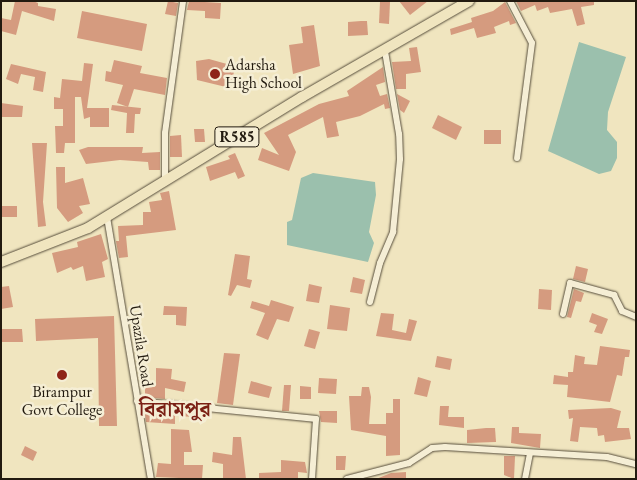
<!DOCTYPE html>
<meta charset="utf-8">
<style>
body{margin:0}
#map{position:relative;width:637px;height:480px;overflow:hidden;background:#f0e5bf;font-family:"EB Garamond","Noto Serif Bengali",serif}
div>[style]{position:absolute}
.water>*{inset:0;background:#9bc0ad}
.building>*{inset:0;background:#d59b7f}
.roads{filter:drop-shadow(0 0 1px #564d3b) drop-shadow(0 0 1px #564d3b)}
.street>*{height:6px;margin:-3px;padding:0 3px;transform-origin:3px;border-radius:3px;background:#f5eed5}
.primary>*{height:10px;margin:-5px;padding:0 5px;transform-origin:5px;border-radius:5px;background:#f0e5bf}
.dots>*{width:14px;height:14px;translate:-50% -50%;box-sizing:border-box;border:2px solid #f5eed5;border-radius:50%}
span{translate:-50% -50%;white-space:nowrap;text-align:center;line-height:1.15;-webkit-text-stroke:5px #f5eed5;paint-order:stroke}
.shield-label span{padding:1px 4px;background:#f5eed5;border:1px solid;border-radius:4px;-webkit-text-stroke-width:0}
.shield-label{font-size:15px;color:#221a0f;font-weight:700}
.poi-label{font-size:16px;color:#221a0f}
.left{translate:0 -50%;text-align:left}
.street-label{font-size:16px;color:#221a0f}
.district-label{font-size:21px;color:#7a1f14;font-weight:700}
.frame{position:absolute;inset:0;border:2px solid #221a0f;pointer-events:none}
</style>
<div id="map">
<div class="water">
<div style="clip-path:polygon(579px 42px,626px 57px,608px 112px,607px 130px,617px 142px,617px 158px,611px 171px,599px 174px,548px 151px)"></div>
<div style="clip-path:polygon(313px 173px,375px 182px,376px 195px,369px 232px,374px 243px,368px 262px,287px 245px,287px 222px,292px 220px,301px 178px)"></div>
</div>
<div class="building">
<div style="clip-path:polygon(15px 1px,33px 1px,38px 3px,38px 6px,56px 9px,54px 21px,22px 11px,16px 35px,1px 31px,1px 18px,11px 20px)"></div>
<div style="clip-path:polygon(168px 1px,178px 3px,176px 16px,165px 14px)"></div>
<div style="clip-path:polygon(189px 1px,221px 3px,220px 19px,205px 18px,205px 11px,187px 10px)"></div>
<div style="clip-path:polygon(399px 1px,428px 1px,410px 15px)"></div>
<div style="clip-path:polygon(516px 1px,594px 1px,594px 5px,581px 7px,585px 24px,577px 26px,572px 9px,550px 13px,548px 7px,537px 11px,535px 5px,521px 11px)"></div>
<div style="clip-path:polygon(380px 2px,390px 2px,389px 24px,379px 23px)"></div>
<div style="clip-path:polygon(505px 2px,516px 23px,510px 25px,509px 21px,494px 27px,496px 33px,477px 38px,474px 28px,451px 35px,450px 29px,472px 22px,471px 18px,493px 11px)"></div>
<div style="clip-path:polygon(82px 11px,147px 24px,142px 51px,77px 38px)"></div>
<div style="clip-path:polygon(361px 21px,367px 21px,368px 35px,348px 36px,348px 22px)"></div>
<div style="clip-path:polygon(314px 25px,320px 66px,293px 74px,289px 45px,303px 43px,301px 27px)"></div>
<div style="clip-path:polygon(417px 47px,421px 72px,406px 74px,406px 89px,396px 89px,392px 62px,411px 61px,409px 48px)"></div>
<div style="clip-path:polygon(209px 59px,234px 66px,233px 84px,226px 87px,197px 80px,196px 61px)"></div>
<div style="clip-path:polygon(114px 60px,142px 66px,140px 73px,167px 78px,165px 95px,134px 89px,128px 107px,117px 103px,123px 85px,105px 81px,106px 71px,111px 72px)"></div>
<div style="clip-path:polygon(84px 63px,93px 64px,87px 108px,109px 108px,109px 127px,90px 127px,90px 117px,84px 119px,81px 97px,75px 97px,75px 143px,65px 143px,64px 153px,56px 153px,55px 126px,63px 126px,63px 109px,54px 109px,54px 97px,60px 98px,62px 79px,82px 81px)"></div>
<div style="clip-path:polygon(11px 64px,46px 72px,43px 92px,33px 90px,35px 77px,21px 74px,18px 84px,6px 79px)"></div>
<div style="clip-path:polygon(383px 67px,385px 82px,376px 85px,380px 96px,387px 94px,390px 108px,385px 109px,384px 104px,360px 116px,336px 122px,339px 136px,327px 138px,323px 117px,288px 135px,296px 152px,289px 171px,258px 160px,262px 148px,279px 155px,264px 133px,319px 104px,349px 96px,347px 91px)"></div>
<div style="clip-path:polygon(397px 94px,410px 101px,404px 113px,400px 110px)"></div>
<div style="clip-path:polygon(1px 103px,23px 106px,22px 117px,1px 117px)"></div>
<div style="clip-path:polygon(112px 105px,141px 108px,140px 114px,135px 114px,134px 133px,126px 133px,127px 113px,111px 110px)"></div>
<div style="clip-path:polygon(438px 115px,462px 127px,456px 140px,432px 128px)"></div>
<div style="clip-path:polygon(194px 129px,204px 129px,205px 142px,195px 142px)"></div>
<div style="clip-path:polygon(484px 130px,501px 130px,501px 144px,484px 144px)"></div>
<div style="clip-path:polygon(181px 135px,182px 157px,170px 157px,170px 136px)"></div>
<div style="clip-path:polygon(32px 143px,47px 143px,43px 202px,46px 226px,38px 227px)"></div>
<div style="clip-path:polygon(88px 147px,143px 147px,142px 153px,160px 152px,160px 170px,149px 170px,148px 162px,120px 160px,86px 164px,79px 150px)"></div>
<div style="clip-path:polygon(235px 153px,245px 176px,238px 179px,235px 172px,210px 181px,206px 167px,230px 159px,228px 156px)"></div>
<div style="clip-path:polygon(56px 167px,65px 167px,65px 183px,83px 178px,90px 204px,79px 206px,83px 213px,68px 222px,57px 208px)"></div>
<div style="clip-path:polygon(169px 191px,176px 230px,126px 236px,128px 257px,119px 258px,116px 241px,119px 241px,118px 226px,143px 225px,143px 212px,151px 212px,149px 202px,162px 200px,160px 193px)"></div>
<div style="clip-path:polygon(1px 206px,17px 206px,17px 217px,1px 217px)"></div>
<div style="clip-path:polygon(101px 234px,108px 259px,102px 262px,105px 277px,86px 281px,83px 266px,73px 270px,71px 267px,57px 273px,52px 253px,78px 247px,77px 242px)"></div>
<div style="clip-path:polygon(235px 254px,250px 256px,247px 279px,252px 280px,250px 288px,237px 285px,231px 296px,228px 295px)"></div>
<div style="clip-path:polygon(576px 266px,588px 269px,585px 282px,573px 279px)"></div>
<div style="clip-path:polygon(353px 277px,365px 280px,362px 294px,350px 292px)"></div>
<div style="clip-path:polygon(309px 284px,322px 287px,319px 303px,306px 301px)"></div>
<div style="clip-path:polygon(9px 286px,13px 307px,1px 309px,1px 287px)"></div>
<div style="clip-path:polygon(539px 289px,552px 290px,551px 310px,538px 309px)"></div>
<div style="clip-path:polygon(574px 289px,584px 293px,581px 302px,576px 301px,571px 318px,567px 317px)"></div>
<div style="clip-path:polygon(271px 300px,294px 307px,289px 322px,277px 319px,268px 340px,256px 335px,265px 313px,250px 308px,252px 301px,269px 306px)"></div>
<div style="clip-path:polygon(330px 305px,350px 308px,347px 331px,327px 329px)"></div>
<div style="clip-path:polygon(164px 306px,187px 307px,186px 326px,176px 325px,176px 315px,163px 315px)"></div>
<div style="clip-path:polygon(381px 313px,394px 314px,392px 330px,406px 333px,409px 319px,417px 321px,411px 341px,376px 336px)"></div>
<div style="clip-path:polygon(592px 313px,608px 319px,602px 334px,594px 332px,597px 325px,589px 322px)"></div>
<div style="clip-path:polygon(114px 316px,117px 426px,99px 426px,98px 338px,36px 341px,35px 319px)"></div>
<div style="clip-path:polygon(1px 329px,22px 329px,23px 342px,1px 342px)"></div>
<div style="clip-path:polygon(309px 329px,320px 332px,315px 349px,304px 346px)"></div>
<div style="clip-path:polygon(600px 346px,630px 350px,629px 357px,625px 357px,622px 376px,617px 375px,610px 402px,567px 397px,568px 385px,553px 384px,554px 375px,568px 377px,568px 372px,573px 372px,575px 355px,585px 357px,584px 364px,597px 365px)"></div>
<div style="clip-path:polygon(224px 353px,240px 354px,233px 405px,217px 403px)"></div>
<div style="clip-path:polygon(437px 356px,452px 359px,450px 370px,435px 367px)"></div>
<div style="clip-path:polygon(156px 368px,172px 369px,171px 379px,186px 382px,184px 392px,165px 388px,165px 399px,145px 397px,145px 383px,156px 383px)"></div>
<div style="clip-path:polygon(418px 377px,431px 381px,427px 397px,414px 394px)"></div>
<div style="clip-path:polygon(319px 378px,337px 379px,336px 394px,318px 393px)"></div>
<div style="clip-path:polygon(251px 381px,272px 387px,269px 398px,248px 393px)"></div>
<div style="clip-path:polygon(284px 385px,291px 385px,289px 411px,282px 411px)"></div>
<div style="clip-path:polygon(300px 386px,311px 387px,311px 399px,300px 399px)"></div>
<div style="clip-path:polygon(362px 387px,369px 387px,371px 397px,369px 424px,386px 424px,386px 413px,393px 413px,393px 399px,400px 399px,400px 455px,386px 456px,386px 436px,351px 430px,349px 396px,361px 396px)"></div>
<div style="clip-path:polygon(440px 406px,449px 406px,448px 417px,464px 417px,464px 428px,439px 425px)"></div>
<div style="clip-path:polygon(144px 407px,196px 412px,196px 417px,175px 416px,175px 424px,146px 422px)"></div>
<div style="clip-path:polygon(611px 408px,621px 411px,617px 428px,629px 428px,631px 439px,605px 442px,604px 435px,598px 436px,597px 428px,580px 427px,578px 442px,570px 441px,573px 418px,569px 419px,568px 410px)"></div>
<div style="clip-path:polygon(319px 411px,337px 411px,337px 423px,321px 422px)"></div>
<div style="clip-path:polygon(512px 427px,519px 427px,519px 433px,541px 434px,540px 448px,511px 443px)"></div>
<div style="clip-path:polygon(486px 428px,495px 428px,496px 442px,467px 443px,467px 430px)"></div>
<div style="clip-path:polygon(171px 429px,189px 430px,192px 452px,184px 452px,184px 465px,203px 465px,202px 479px,156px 477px,158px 463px,171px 464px)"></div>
<div style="clip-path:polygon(233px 437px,241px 437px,246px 479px,223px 479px,223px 464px,212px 462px,213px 452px,232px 455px)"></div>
<div style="clip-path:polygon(25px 446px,37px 452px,33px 461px,21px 455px)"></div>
<div style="clip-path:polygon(336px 456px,346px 456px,345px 470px,336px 470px)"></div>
<div style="clip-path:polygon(504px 456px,515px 456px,514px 479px,504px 475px)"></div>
<div style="clip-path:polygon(281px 460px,305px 462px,307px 473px,298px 472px,298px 479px,259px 479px,259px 473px,281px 472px)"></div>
<div style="clip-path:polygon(406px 472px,406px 479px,376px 479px,391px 473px)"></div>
</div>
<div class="roads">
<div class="street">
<div style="left:510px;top:1px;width:47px;rotate:62.4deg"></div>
<div style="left:532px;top:43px;width:116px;rotate:97.4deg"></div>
<div style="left:165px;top:180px;width:47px;rotate:-90deg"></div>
<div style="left:165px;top:133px;width:133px;rotate:-82.2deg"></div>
<div style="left:107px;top:217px;width:266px;rotate:80.5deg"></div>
<div style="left:370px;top:302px;width:40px;rotate:-75.6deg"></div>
<div style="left:380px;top:263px;width:34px;rotate:-67deg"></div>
<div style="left:393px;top:232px;width:73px;rotate:-84.5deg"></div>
<div style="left:400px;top:159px;width:25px;rotate:-92deg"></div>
<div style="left:399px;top:134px;width:84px;rotate:-99.6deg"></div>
<div style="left:563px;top:314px;width:32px;rotate:-77deg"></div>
<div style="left:570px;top:283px;width:46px;rotate:15.3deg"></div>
<div style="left:614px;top:295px;width:18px;rotate:63deg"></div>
<div style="left:622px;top:311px;width:15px;rotate:23deg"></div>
<div style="left:137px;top:401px;width:180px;rotate:5.7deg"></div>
<div style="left:316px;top:419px;width:60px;rotate:93.8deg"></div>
<div style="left:347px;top:479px;width:64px;rotate:-14.5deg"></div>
<div style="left:409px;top:463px;width:27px;rotate:-33deg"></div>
<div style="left:432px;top:448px;width:13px;rotate:-4deg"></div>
<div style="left:445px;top:447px;width:162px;rotate:3.5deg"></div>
<div style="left:607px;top:457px;width:30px;rotate:14deg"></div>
<div style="left:525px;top:479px;width:25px;rotate:-79deg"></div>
</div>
<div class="primary">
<div style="left:1px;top:262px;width:93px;rotate:-21.3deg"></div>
<div style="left:88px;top:228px;width:251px;rotate:-31.5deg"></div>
<div style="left:302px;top:97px;width:193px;rotate:-29.9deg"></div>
</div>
</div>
<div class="dots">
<div style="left:215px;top:74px;background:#8f2418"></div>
<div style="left:62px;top:375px;background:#8f2418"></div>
</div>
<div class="shield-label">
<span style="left:237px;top:137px">R585</span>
</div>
<div class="poi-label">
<span class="left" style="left:225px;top:74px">Adarsha<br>High School</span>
<span style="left:62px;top:401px">Birampur<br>Govt College</span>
</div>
<div class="street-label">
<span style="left:141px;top:346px;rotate:81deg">Upazila Road</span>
</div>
<div class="district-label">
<span style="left:175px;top:409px">বিরামপুর</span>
</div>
<div class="frame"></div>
</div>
